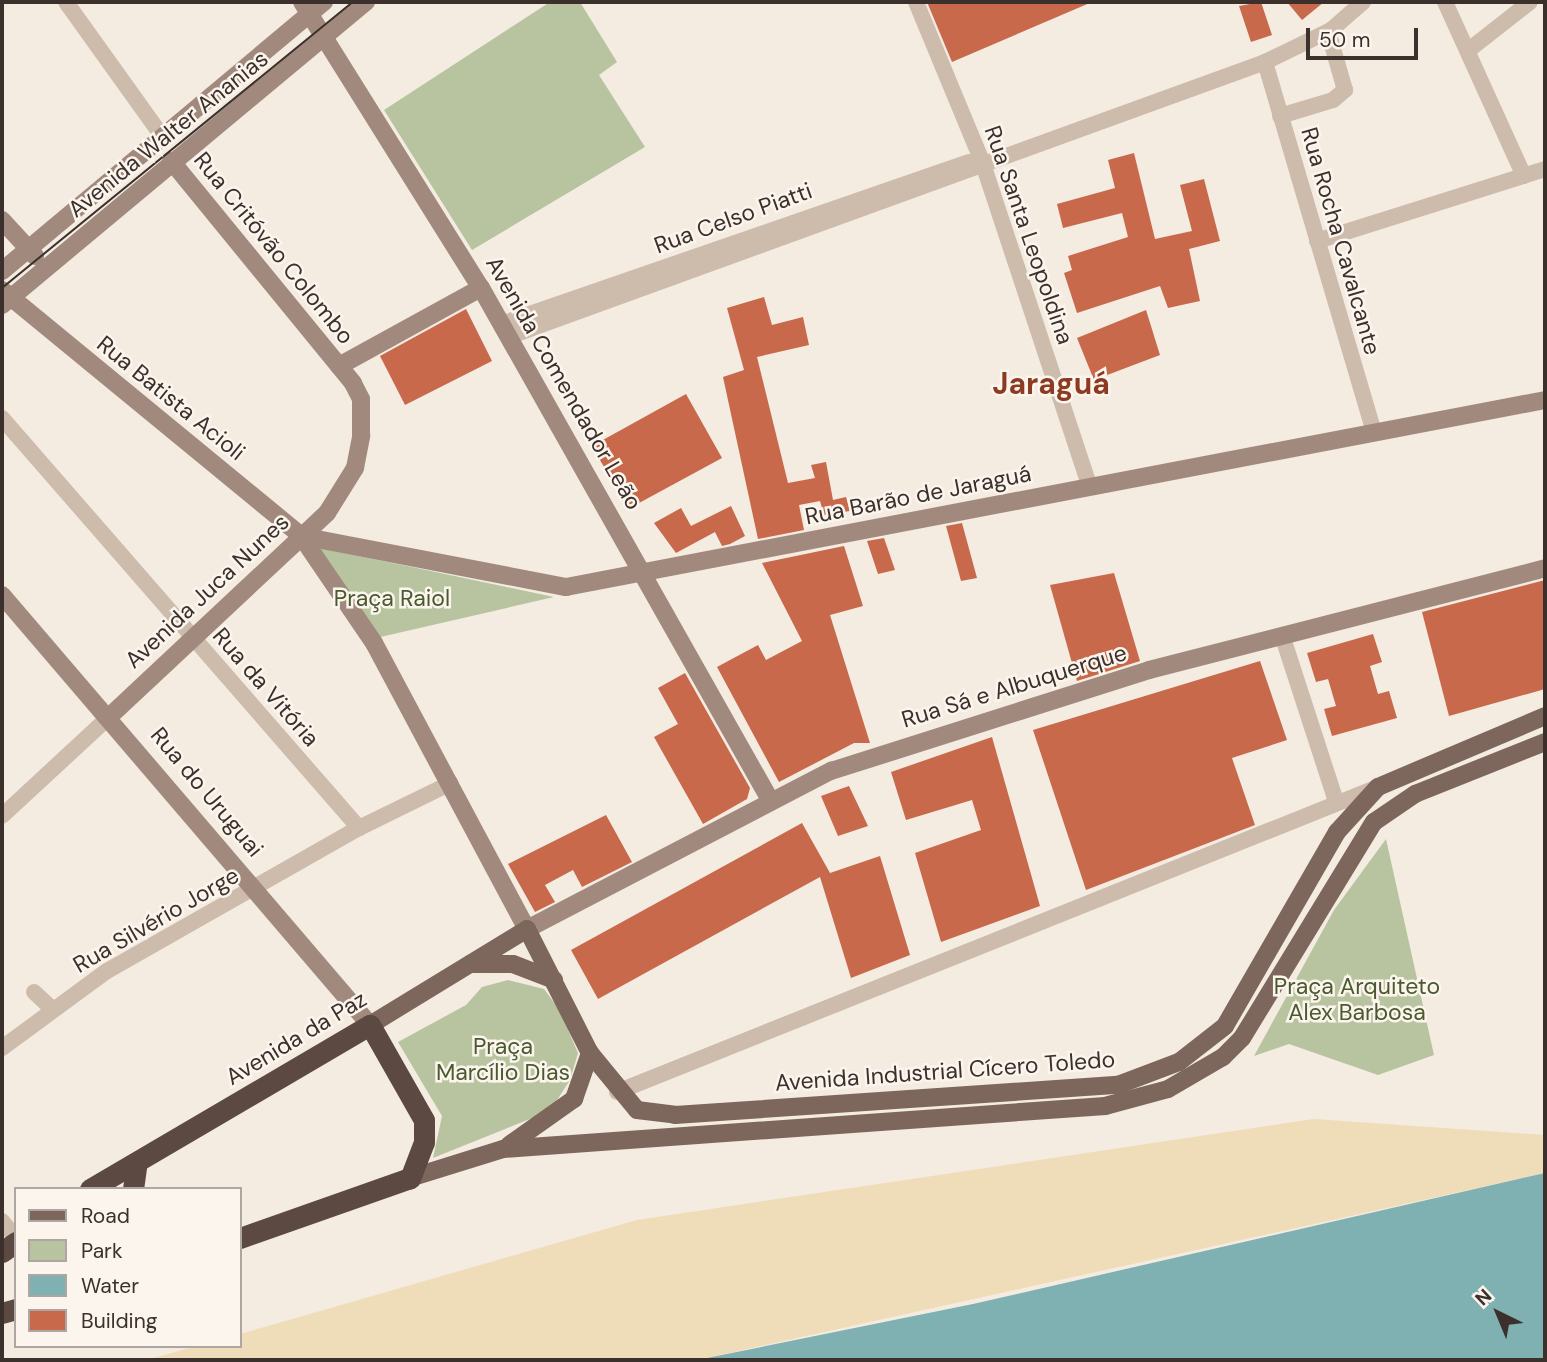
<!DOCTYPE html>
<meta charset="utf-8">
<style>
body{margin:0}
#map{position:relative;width:1547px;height:1362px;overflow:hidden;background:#f4ebe1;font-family:"DM Sans",sans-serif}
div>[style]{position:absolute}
.green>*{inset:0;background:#b8c4a0}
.sand>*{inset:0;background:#efdcb8}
.water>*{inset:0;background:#7fb0b2}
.building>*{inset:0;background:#c8694b}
.street>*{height:16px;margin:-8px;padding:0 8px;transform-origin:8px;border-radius:8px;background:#cdbbac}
.secondary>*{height:18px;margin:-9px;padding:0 9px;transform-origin:9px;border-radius:9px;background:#a18a7d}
.primary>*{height:18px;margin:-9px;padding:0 9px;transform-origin:9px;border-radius:9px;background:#7d675c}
.highway>*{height:21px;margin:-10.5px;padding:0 10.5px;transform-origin:10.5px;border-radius:10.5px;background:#5c4a42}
.tram>*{height:2px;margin:-1px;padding:0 1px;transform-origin:1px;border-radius:1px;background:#3b302b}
span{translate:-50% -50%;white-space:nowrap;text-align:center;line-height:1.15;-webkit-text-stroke:5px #fbf5ee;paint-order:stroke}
.street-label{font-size:23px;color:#3b302b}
.park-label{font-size:23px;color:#4a5a2e}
.district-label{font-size:30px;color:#8c3b22;font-weight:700}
.frame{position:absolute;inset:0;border:4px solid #3b302b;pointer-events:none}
.legend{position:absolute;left:14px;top:1187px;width:228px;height:161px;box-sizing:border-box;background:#fbf5ee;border:2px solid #aea6a0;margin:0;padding:9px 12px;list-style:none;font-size:21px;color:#3b302b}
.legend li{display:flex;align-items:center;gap:14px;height:35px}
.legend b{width:35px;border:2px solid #aea6a0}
.north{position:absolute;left:1463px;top:1278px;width:70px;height:70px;-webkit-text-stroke:5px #fbf5ee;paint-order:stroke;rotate:317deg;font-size:19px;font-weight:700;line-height:28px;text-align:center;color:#3b302b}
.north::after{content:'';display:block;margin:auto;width:24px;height:32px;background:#3b302b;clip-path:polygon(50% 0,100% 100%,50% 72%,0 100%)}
.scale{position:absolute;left:1306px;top:28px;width:112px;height:32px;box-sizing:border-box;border:4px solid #3b302b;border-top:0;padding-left:9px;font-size:21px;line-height:24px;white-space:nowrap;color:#3b302b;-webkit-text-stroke:5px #fbf5ee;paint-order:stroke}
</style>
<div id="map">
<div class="green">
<div style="clip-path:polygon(550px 2px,580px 2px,617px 62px,599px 75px,645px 147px,472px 250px,384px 110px)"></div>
<div style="clip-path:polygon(319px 548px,412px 567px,554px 597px,376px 638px)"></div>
<div style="clip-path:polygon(1386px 839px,1434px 1055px,1378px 1075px,1289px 1044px,1254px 1056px,1334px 910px)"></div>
<div style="clip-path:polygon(508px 980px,544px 989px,559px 1009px,578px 1053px,570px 1080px,550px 1111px,433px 1158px,442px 1116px,398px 1042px,466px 1005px,482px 987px)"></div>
</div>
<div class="sand">
<div style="clip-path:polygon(1314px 1119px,1545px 1135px,1545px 1173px,697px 1360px,147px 1360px,196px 1346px,240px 1346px,240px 1334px,637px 1220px)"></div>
</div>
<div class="water">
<div style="clip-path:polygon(1545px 1173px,1545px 1360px,697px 1360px,973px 1304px)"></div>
</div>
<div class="building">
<div style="clip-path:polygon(927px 2px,1092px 2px,952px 62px)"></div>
<div style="clip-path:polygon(1261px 2px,1272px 35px,1251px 42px,1239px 6px)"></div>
<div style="clip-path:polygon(1287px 2px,1324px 2px,1302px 20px)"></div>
<div style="clip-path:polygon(1134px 153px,1155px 239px,1192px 231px,1180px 185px,1204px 179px,1220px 241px,1189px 249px,1200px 301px,1168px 308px,1160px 286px,1077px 313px,1064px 273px,1072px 270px,1068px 256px,1128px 237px,1122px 213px,1063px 228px,1057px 204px,1115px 188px,1108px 160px)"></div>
<div style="clip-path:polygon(764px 297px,772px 325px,803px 317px,809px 345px,757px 357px,788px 483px,815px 478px,811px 465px,826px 462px,833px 500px,846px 497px,850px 511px,824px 515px,820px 501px,799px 505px,804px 530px,758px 539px,723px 377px,744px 370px,727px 308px)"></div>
<div style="clip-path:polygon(466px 309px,492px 361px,405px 405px,380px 356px)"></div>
<div style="clip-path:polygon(1146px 310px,1160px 355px,1094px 380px,1077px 338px)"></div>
<div style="clip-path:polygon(686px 394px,722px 458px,628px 509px,592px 446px)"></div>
<div style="clip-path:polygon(731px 506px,745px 536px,730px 544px,722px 546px,715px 532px,676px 553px,654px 523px,681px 508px,691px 526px)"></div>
<div style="clip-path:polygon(962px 523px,977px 578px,961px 581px,946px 526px)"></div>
<div style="clip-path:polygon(884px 538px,895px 570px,878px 574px,867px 541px)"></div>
<div style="clip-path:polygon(844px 546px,863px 606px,830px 615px,870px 743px,854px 743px,779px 782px,717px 667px,758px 645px,766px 660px,802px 641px,762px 563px)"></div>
<div style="clip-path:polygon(1114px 573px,1140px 661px,1077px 681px,1050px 585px)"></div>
<div style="clip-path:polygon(1545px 580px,1545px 689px,1449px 716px,1422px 612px)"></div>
<div style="clip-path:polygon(1373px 634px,1382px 662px,1370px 666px,1378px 694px,1389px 691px,1397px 718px,1332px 736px,1324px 709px,1336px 706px,1328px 679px,1316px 682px,1307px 653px)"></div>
<div style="clip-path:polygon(1260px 661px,1287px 740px,1232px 758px,1255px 825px,1086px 890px,1033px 730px)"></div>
<div style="clip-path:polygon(685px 673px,750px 788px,747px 799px,703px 824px,654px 737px,678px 724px,658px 688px)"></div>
<div style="clip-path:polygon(992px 737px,1040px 906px,941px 942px,915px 853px,981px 830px,972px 800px,906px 820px,891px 772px)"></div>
<div style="clip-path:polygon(849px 786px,868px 826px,838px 836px,821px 796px)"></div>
<div style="clip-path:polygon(606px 815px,632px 862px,582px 887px,573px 870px,545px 885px,555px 902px,535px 912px,508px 864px)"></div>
<div style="clip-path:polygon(802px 823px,830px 873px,880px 856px,910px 955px,851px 978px,820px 877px,598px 999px,571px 950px)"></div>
</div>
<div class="street">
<div style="left:66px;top:2px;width:165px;rotate:54.4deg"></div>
<div style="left:916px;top:2px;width:172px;rotate:67.5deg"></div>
<div style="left:982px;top:161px;width:343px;rotate:71.7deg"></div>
<div style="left:1445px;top:2px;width:191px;rotate:65.6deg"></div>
<div style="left:1470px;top:49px;width:76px;rotate:-38.1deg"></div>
<div style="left:1265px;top:62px;width:386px;rotate:73.6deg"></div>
<div style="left:1280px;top:116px;width:55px;rotate:-16.8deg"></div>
<div style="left:1333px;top:100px;width:16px;rotate:-40deg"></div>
<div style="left:1345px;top:90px;width:61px;rotate:-106.1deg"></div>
<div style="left:1317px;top:241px;width:239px;rotate:-17.5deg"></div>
<div style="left:501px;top:324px;width:495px;rotate:-19.1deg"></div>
<div style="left:508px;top:337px;width:805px;rotate:-19.96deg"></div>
<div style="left:1265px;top:62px;width:73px;rotate:-25.9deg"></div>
<div style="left:1331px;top:30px;width:43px;rotate:-41.2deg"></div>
<div style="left:2px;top:418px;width:544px;rotate:48.95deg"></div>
<div style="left:1282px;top:635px;width:175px;rotate:72deg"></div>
<div style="left:2px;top:816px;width:147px;rotate:-42.8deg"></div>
<div style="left:34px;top:992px;width:25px;rotate:43deg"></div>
<div style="left:2px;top:1048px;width:130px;rotate:-36.3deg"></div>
<div style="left:107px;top:971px;width:290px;rotate:-29.6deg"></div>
<div style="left:359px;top:828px;width:102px;rotate:-26.1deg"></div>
<div style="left:617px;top:1092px;width:820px;rotate:-21.84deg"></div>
<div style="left:2px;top:1221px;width:22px;rotate:51deg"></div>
</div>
<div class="secondary">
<div style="left:302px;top:2px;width:337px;rotate:58deg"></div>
<div style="left:481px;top:288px;width:586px;rotate:60.55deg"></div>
<div style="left:2px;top:220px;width:49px;rotate:47.5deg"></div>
<div style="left:2px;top:271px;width:420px;rotate:-39.9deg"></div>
<div style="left:2px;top:290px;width:387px;rotate:39.4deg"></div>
<div style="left:301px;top:536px;width:130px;rotate:55.7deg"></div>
<div style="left:374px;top:643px;width:324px;rotate:61.9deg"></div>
<div style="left:527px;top:929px;width:343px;rotate:-27.5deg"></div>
<div style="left:831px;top:771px;width:334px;rotate:-17.6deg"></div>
<div style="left:1149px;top:670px;width:409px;rotate:-14.4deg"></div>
<div style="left:2px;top:305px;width:474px;rotate:-39.8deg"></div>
<div style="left:339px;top:366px;width:162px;rotate:-28.8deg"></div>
<div style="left:301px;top:536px;width:270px;rotate:10.9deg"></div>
<div style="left:566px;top:587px;width:997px;rotate:-10.81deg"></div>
<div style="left:2px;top:595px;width:566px;rotate:49.44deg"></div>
<div style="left:110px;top:716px;width:297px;rotate:-43.1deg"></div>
<div style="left:327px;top:513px;width:53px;rotate:-58.1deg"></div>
<div style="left:355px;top:468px;width:33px;rotate:-79deg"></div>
<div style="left:361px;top:436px;width:37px;rotate:-90deg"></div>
<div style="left:361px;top:399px;width:18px;rotate:-117deg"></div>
<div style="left:353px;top:383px;width:287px;rotate:-129.3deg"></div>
</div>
<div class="primary">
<div style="left:470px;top:964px;width:43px"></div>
<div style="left:513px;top:964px;width:44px;rotate:21.3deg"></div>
<div style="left:370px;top:1025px;width:184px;rotate:-31.4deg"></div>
<div style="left:527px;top:929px;width:139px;rotate:63.1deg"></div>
<div style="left:590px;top:1053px;width:74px;rotate:50.5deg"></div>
<div style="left:637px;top:1110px;width:38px;rotate:7deg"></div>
<div style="left:675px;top:1115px;width:444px;rotate:-3.9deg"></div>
<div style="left:1118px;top:1085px;width:65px;rotate:-20.7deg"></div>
<div style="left:1179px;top:1062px;width:58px;rotate:-38deg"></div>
<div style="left:1225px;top:1026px;width:224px;rotate:-60deg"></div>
<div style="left:1337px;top:832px;width:61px;rotate:-47.7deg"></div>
<div style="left:1378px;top:787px;width:181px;rotate:-23deg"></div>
<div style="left:509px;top:1145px;width:80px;rotate:-35.3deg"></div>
<div style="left:574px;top:1099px;width:49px;rotate:-70.8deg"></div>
<div style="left:410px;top:1178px;width:97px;rotate:-17.3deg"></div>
<div style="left:503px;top:1149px;width:604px;rotate:-4.09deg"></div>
<div style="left:1105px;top:1106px;width:65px;rotate:-15.1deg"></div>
<div style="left:1168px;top:1089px;width:64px;rotate:-30.2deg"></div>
<div style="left:1223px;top:1057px;width:27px;rotate:-45deg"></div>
<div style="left:1242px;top:1038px;width:253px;rotate:-58.6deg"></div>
<div style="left:1374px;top:822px;width:50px;rotate:-34.3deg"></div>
<div style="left:1415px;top:794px;width:140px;rotate:-21.8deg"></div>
</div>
<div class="highway">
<div style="left:90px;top:1189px;width:324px;rotate:-30.4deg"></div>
<div style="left:370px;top:1025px;width:109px;rotate:60.4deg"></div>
<div style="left:424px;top:1120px;width:22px;rotate:90deg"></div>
<div style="left:424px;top:1142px;width:39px;rotate:111deg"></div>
<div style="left:410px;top:1178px;width:180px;rotate:160.6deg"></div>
<div style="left:133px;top:1189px;width:27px;rotate:-82deg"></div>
<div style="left:2px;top:1252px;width:17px;rotate:-36deg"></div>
<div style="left:2px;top:1313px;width:15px;rotate:-16deg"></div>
</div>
<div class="tram">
<div style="left:2px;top:288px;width:453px;rotate:-39.2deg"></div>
</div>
<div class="street-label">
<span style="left:168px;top:134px;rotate:-39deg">Avenida Walter Ananias</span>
<span style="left:733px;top:218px;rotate:-20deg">Rua Celso Piatti</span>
<span style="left:1029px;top:235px;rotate:71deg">Rua Santa Leopoldina</span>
<span style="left:1341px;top:241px;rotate:74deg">Rua Rocha Cavalcante</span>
<span style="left:274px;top:248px;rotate:51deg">Rua Critóvão Colombo</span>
<span style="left:564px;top:383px;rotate:60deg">Avenida Comendador Leão</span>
<span style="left:171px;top:398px;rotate:39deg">Rua Batista Acioli</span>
<span style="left:918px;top:495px;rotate:-11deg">Rua Barão de Jaraguá</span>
<span style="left:207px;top:591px;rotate:-43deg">Avenida Juca Nunes</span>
<span style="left:1014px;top:686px;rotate:-17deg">Rua Sá e Albuquerque</span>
<span style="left:266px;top:687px;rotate:49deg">Rua da Vitória</span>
<span style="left:207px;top:792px;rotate:50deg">Rua do Uruguai</span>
<span style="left:156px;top:920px;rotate:-30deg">Rua Silvério Jorge</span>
<span style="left:296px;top:1038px;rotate:-31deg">Avenida da Paz</span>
<span style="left:945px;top:1071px;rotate:-4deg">Avenida Industrial Cícero Toledo</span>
</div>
<div class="park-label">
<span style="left:392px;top:598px">Praça Raiol</span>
<span style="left:1357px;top:999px">Praça Arquiteto<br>Alex Barbosa</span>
<span style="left:503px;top:1059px">Praça<br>Marcílio Dias</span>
</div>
<div class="district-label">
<span style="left:1051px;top:384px">Jaraguá</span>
</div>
<div class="frame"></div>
<ul class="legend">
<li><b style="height:9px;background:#7d675c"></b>Road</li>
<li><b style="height:19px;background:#b8c4a0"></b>Park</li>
<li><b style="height:19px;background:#7fb0b2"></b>Water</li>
<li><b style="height:19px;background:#c8694b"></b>Building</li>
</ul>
<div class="north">N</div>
<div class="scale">50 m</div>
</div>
